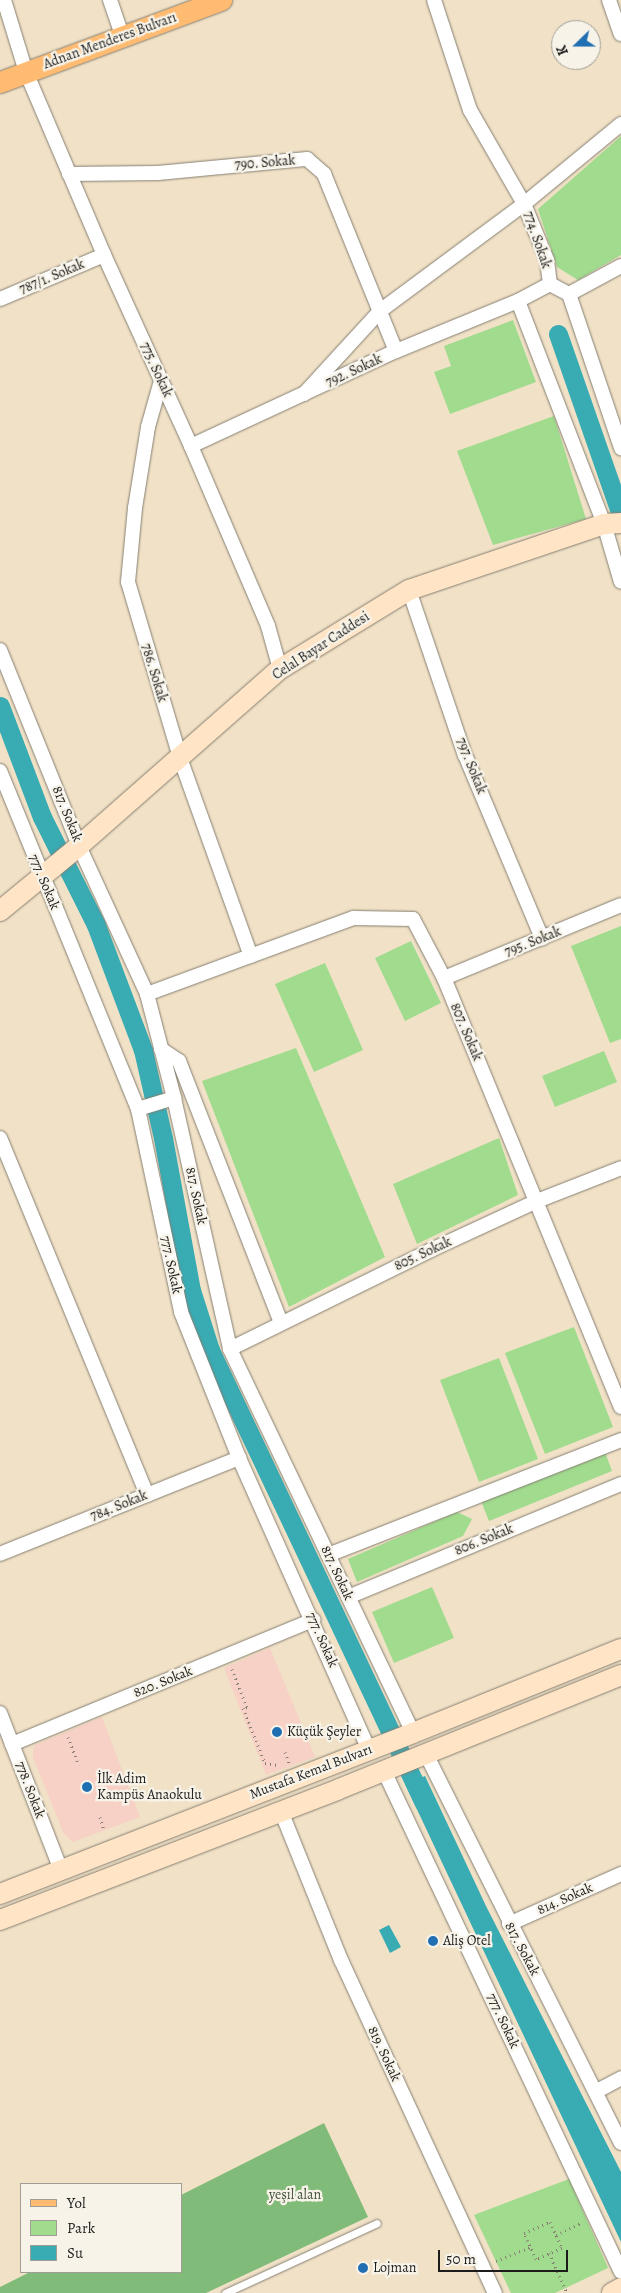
<!DOCTYPE html>
<meta charset="utf-8">
<style>
body{margin:0}
#map{position:relative;width:621px;height:2293px;overflow:hidden;background:#f1e2c7;font-family:Alegreya,serif}
div>[style]{position:absolute}
.built>*{inset:0;background:#f7d1c6}
.green>*{inset:0;background:#a0db8e}
.forest>*{inset:0;background:#80bb79}
.water>*{inset:0;background:#39abb3}
.canal>*{height:19px;margin:-9.5px;padding:0 9.5px;transform-origin:9.5px;border-radius:9.5px;background:#39abb3}
.path>*{height:3px;margin-top:-1.5px;transform-origin:0;background:repeating-linear-gradient(90deg,#867f72 0 1px,transparent 0 5px)}
.roads{filter:drop-shadow(0 0 1px #867f72) drop-shadow(0 0 1px #867f72)}
.lane>*{height:7px;margin:-3.5px;padding:0 3.5px;transform-origin:3.5px;border-radius:3.5px;background:#fff}
.street>*{height:14px;margin:-7px;padding:0 7px;transform-origin:7px;border-radius:7px;background:#fff}
.secondary>*{height:20px;margin:-10px;padding:0 10px;transform-origin:10px;border-radius:10px;background:#ffe4c6}
.primary>*{height:21px;margin:-10.5px;padding:0 10.5px;transform-origin:10.5px;border-radius:10.5px;background:#ffbb71}
.dots>*{width:14px;height:14px;translate:-50% -50%;box-sizing:border-box;border:2px solid #f7f3e8;border-radius:50%}
span{translate:-50% -50%;white-space:nowrap;text-align:center;line-height:1.15;-webkit-text-stroke:4.5px #f7f3e8;paint-order:stroke}
.street-label{font-size:14px;color:#1c1c1c}
.poi-label{font-size:14px;color:#1c1c1c}
.left{translate:0 -50%;text-align:left}
.park-label{font-size:14px;color:#44553e}
.legend{position:absolute;left:20px;top:2183px;width:162px;height:90px;box-sizing:border-box;background:#f7f3e8;border:1px solid #9f9d96;margin:0;padding:6px 9px;list-style:none;font-size:15px;color:#1c1c1c}
.legend li{display:flex;align-items:center;gap:10px;height:25px}
.legend b{width:25px;border:1px solid #9f9d96}
.north{position:absolute;left:551px;top:20px;width:50px;height:50px;box-sizing:border-box;background:#f7f3e8;border:1px solid #9f9d96;border-radius:50%;rotate:248deg;font-size:14px;font-weight:700;line-height:20px;text-align:center;color:#1c1c1c}
.north::after{content:'';display:block;margin:auto;width:18px;height:22px;background:#1f6fb2;clip-path:polygon(50% 0,100% 100%,50% 72%,0 100%)}
.scale{position:absolute;left:438px;top:2250px;width:130px;height:22px;box-sizing:border-box;border:2px solid #1c1c1c;border-top:0;padding-left:6px;font-size:15px;line-height:18px;white-space:nowrap;color:#1c1c1c;-webkit-text-stroke:4px #f7f3e8;paint-order:stroke}
</style>
<div id="map">
<div class="built">
<div style="clip-path:polygon(270px 1648px,315px 1757px,266px 1775px,224px 1668px)"></div>
<div style="clip-path:polygon(102px 1717px,140px 1817px,73px 1842px,64px 1834px,33px 1758px,33px 1750px,35px 1745px)"></div>
</div>
<div class="green">
<div style="clip-path:polygon(621px 136px,621px 255px,578px 280px,557px 267px,538px 209px)"></div>
<div style="clip-path:polygon(513px 320px,536px 382px,450px 414px,434px 372px,451px 366px,444px 346px)"></div>
<div style="clip-path:polygon(554px 416px,586px 519px,493px 545px,457px 451px)"></div>
<div style="clip-path:polygon(621px 926px,621px 1039px,610px 1043px,571px 946px)"></div>
<div style="clip-path:polygon(411px 941px,441px 1003px,405px 1021px,375px 958px)"></div>
<div style="clip-path:polygon(325px 963px,363px 1050px,314px 1072px,275px 984px)"></div>
<div style="clip-path:polygon(296px 1048px,385px 1257px,289px 1307px,202px 1081px)"></div>
<div style="clip-path:polygon(604px 1051px,617px 1082px,555px 1107px,542px 1076px)"></div>
<div style="clip-path:polygon(499px 1138px,518px 1195px,417px 1244px,393px 1184px)"></div>
<div style="clip-path:polygon(574px 1327px,613px 1427px,545px 1454px,505px 1353px)"></div>
<div style="clip-path:polygon(499px 1358px,538px 1459px,479px 1482px,440px 1380px)"></div>
<div style="clip-path:polygon(605px 1452px,612px 1471px,489px 1521px,481px 1501px)"></div>
<div style="clip-path:polygon(457px 1512px,472px 1519px,463px 1536px,357px 1582px,348px 1559px)"></div>
<div style="clip-path:polygon(432px 1587px,454px 1638px,394px 1663px,372px 1612px)"></div>
<div style="clip-path:polygon(569px 2179px,608px 2268px,555px 2293px,511px 2293px,474px 2215px)"></div>
</div>
<div class="forest">
<div style="clip-path:polygon(324px 2123px,368px 2217px,206px 2293px,0 2293px,0 2287px,30px 2272px,181px 2272px,181px 2195px)"></div>
</div>
<div class="water">
<div style="clip-path:polygon(425px 1776px,486px 1906px,621px 2172px,621px 2242px,405px 1784px)"></div>
<div style="clip-path:polygon(389px 1925px,401px 1947px,390px 1953px,379px 1930px)"></div>
</div>
<div class="canal">
<div style="left:558px;top:334px;width:192px;rotate:70.8deg"></div>
<div style="left:0;top:706px;width:119px;rotate:69.3deg"></div>
<div style="left:42px;top:817px;width:121px;rotate:63.4deg"></div>
<div style="left:96px;top:925px;width:134px;rotate:69.4deg"></div>
<div style="left:143px;top:1050px;width:90px;rotate:77.2deg"></div>
<div style="left:163px;top:1138px;width:155px;rotate:79.6deg"></div>
<div style="left:191px;top:1290px;width:63px;rotate:72.4deg"></div>
<div style="left:210px;top:1350px;width:501px;rotate:64.71deg"></div>
</div>
<div class="path">
<div style="left:232px;top:1669px;width:44px;rotate:68.7deg"></div>
<div style="left:247px;top:1707px;width:4px;rotate:166deg"></div>
<div style="left:243px;top:1708px;width:59px;rotate:68.2deg"></div>
<div style="left:265px;top:1763px;width:13px;rotate:9deg"></div>
<div style="left:68px;top:1737px;width:30px;rotate:69deg"></div>
<div style="left:285px;top:1752px;width:12px;rotate:70deg"></div>
<div style="left:100px;top:1817px;width:14px;rotate:73deg"></div>
<div style="left:550px;top:2222px;width:29px;rotate:65deg"></div>
<div style="left:562px;top:2248px;width:28px;rotate:157deg"></div>
<div style="left:536px;top:2259px;width:29px;rotate:-115deg"></div>
<div style="left:524px;top:2233px;width:28px;rotate:-23deg"></div>
<div style="left:556px;top:2235px;width:30px;rotate:-26deg"></div>
<div style="left:549px;top:2253px;width:44px;rotate:65.8deg"></div>
<div style="left:496px;top:2261px;width:37px;rotate:-22deg"></div>
</div>
<div class="roads">
<div class="lane">
<div style="left:225px;top:2293px;width:167px;rotate:-24.7deg"></div>
</div>
<div class="street">
<div style="left:4px;top:0;width:75px;rotate:73deg"></div>
<div style="left:26px;top:72px;width:199px;rotate:66.9deg"></div>
<div style="left:104px;top:255px;width:210px;rotate:65.5deg"></div>
<div style="left:191px;top:446px;width:196px;rotate:66.8deg"></div>
<div style="left:268px;top:626px;width:45px;rotate:74.4deg"></div>
<div style="left:110px;top:0;width:37px;rotate:71deg"></div>
<div style="left:434px;top:0;width:116px;rotate:71.9deg"></div>
<div style="left:470px;top:110px;width:108px;rotate:60.1deg"></div>
<div style="left:524px;top:204px;width:61px;rotate:67.7deg"></div>
<div style="left:547px;top:260px;width:24px;rotate:83deg"></div>
<div style="left:550px;top:284px;width:36px;rotate:152deg"></div>
<div style="left:518px;top:301px;width:239px;rotate:68.9deg"></div>
<div style="left:604px;top:524px;width:60px;rotate:73.7deg"></div>
<div style="left:609px;top:0;width:36px;rotate:71deg"></div>
<div style="left:69px;top:174px;width:89px;rotate:-0.6deg"></div>
<div style="left:158px;top:173px;width:150px;rotate:-5.4deg"></div>
<div style="left:307px;top:159px;width:23px;rotate:41deg"></div>
<div style="left:324px;top:174px;width:191px;rotate:67.9deg"></div>
<div style="left:550px;top:284px;width:21px;rotate:28deg"></div>
<div style="left:569px;top:294px;width:59px;rotate:-28.3deg"></div>
<div style="left:569px;top:294px;width:163px;rotate:71.3deg"></div>
<div style="left:0;top:299px;width:113px;rotate:-22.9deg"></div>
<div style="left:161px;top:381px;width:48px;rotate:105.8deg"></div>
<div style="left:148px;top:427px;width:82px;rotate:99.1deg"></div>
<div style="left:135px;top:508px;width:74px;rotate:95.4deg"></div>
<div style="left:128px;top:582px;width:184px;rotate:73.5deg"></div>
<div style="left:180px;top:758px;width:210px;rotate:70.3deg"></div>
<div style="left:304px;top:394px;width:113px;rotate:-47.5deg"></div>
<div style="left:380px;top:311px;width:179px;rotate:-36.6deg"></div>
<div style="left:524px;top:204px;width:126px;rotate:-39.5deg"></div>
<div style="left:191px;top:446px;width:226px;rotate:-24.9deg"></div>
<div style="left:396px;top:351px;width:132px;rotate:-22.3deg"></div>
<div style="left:409px;top:590px;width:174px;rotate:71.3deg"></div>
<div style="left:465px;top:755px;width:199px;rotate:67.2deg"></div>
<div style="left:0;top:650px;width:211px;rotate:68deg"></div>
<div style="left:79px;top:846px;width:163px;rotate:65.3deg"></div>
<div style="left:147px;top:994px;width:107px;rotate:75.4deg"></div>
<div style="left:174px;top:1098px;width:257px;rotate:77.4deg"></div>
<div style="left:230px;top:1349px;width:425px;rotate:64.5deg"></div>
<div style="left:0;top:771px;width:365px;rotate:67.8deg"></div>
<div style="left:138px;top:1109px;width:208px;rotate:78deg"></div>
<div style="left:181px;top:1312px;width:157px;rotate:68.3deg"></div>
<div style="left:239px;top:1458px;width:320px;rotate:66deg"></div>
<div style="left:444px;top:978px;width:191px;rotate:-22.4deg"></div>
<div style="left:147px;top:994px;width:221px;rotate:-20.2deg"></div>
<div style="left:354px;top:918px;width:59px;rotate:1deg"></div>
<div style="left:413px;top:919px;width:67px;rotate:62.3deg"></div>
<div style="left:444px;top:978px;width:464px;rotate:67.6deg"></div>
<div style="left:161px;top:1049px;width:22px;rotate:34deg"></div>
<div style="left:179px;top:1061px;width:280px;rotate:68.7deg"></div>
<div style="left:138px;top:1109px;width:38px;rotate:-17deg"></div>
<div style="left:0;top:1138px;width:386px;rotate:67.6deg"></div>
<div style="left:230px;top:1349px;width:224px;rotate:-26.2deg"></div>
<div style="left:431px;top:1250px;width:117px;rotate:-24.8deg"></div>
<div style="left:537px;top:1201px;width:90px;rotate:-21.4deg"></div>
<div style="left:0;top:1554px;width:258px;rotate:-21.9deg"></div>
<div style="left:328px;top:1555px;width:315px;rotate:-21.4deg"></div>
<div style="left:348px;top:1597px;width:295px;rotate:-22.5deg"></div>
<div style="left:0;top:1713px;width:166px;rotate:68.8deg"></div>
<div style="left:12px;top:1744px;width:326px;rotate:-22.4deg"></div>
<div style="left:426px;top:1754px;width:435px;rotate:63.4deg"></div>
<div style="left:384px;top:1771px;width:554px;rotate:64.68deg"></div>
<div style="left:281px;top:1811px;width:161px;rotate:68.1deg"></div>
<div style="left:341px;top:1960px;width:367px;rotate:65.2deg"></div>
<div style="left:509px;top:1924px;width:123px;rotate:-24.1deg"></div>
<div style="left:597px;top:2091px;width:27px;rotate:-28deg"></div>
</div>
<div class="secondary">
<div style="left:0;top:911px;width:102px;rotate:-39.4deg"></div>
<div style="left:79px;top:846px;width:268px;rotate:-41.4deg"></div>
<div style="left:280px;top:669px;width:151px;rotate:-31.5deg"></div>
<div style="left:409px;top:590px;width:206px;rotate:-18.7deg"></div>
<div style="left:604px;top:524px;width:17px;rotate:-3deg"></div>
<div style="left:0;top:1894px;width:443px;rotate:-21.3deg"></div>
<div style="left:413px;top:1733px;width:224px;rotate:-22deg"></div>
<div style="left:0;top:1920px;width:363px;rotate:-21.1deg"></div>
<div style="left:339px;top:1789px;width:304px;rotate:-22deg"></div>
<div style="left:612px;top:2293px;width:10px;rotate:-29deg"></div>
</div>
<div class="primary">
<div style="left:0;top:82px;width:236px;rotate:-20.4deg"></div>
</div>
</div>
<div class="dots">
<div style="left:277px;top:1732px;background:#1f6fb2"></div>
<div style="left:87px;top:1787px;background:#1f6fb2"></div>
<div style="left:433px;top:1941px;background:#1f6fb2"></div>
<div style="left:363px;top:2268px;background:#1f6fb2"></div>
</div>
<div class="street-label">
<span style="left:110px;top:41px;rotate:-20deg">Adnan Menderes Bulvarı</span>
<span style="left:265px;top:163px;rotate:-5deg">790. Sokak</span>
<span style="left:537px;top:240px;rotate:71deg">774. Sokak</span>
<span style="left:52px;top:277px;rotate:-23deg">787/1. Sokak</span>
<span style="left:156px;top:370px;rotate:65deg">775. Sokak</span>
<span style="left:354px;top:371px;rotate:-25deg">792. Sokak</span>
<span style="left:321px;top:646px;rotate:-33deg">Celal Bayar Caddesi</span>
<span style="left:154px;top:673px;rotate:73deg">786. Sokak</span>
<span style="left:471px;top:766px;rotate:68deg">797. Sokak</span>
<span style="left:67px;top:814px;rotate:68deg">817. Sokak</span>
<span style="left:44px;top:882px;rotate:67deg">777. Sokak</span>
<span style="left:533px;top:942px;rotate:-22deg">795. Sokak</span>
<span style="left:466px;top:1032px;rotate:67deg">807. Sokak</span>
<span style="left:196px;top:1196px;rotate:78deg">817. Sokak</span>
<span style="left:423px;top:1254px;rotate:-25deg">805. Sokak</span>
<span style="left:171px;top:1265px;rotate:78deg">777. Sokak</span>
<span style="left:119px;top:1506px;rotate:-22deg">784. Sokak</span>
<span style="left:484px;top:1540px;rotate:-22deg">806. Sokak</span>
<span style="left:337px;top:1573px;rotate:65deg">817. Sokak</span>
<span style="left:322px;top:1640px;rotate:66deg">777. Sokak</span>
<span style="left:163px;top:1682px;rotate:-22deg">820. Sokak</span>
<span style="left:311px;top:1772px;rotate:-21deg">Mustafa Kemal Bulvarı</span>
<span style="left:30px;top:1790px;rotate:69deg">778. Sokak</span>
<span style="left:565px;top:1899px;rotate:-24deg">814. Sokak</span>
<span style="left:522px;top:1949px;rotate:62deg">817. Sokak</span>
<span style="left:503px;top:2021px;rotate:65deg">777. Sokak</span>
<span style="left:384px;top:2054px;rotate:65deg">819. Sokak</span>
</div>
<div class="poi-label">
<span class="left" style="left:287px;top:1732px">Küçük Şeyler</span>
<span class="left" style="left:97px;top:1787px">İlk Adim<br>Kampüs Anaokulu</span>
<span class="left" style="left:443px;top:1941px">Aliş Otel</span>
<span class="left" style="left:373px;top:2268px">Lojman</span>
</div>
<div class="park-label">
<span style="left:295px;top:2195px">yeşil alan</span>
</div>
<ul class="legend">
<li><b style="height:6px;background:#ffbb71"></b>Yol</li>
<li><b style="height:14px;background:#a0db8e"></b>Park</li>
<li><b style="height:14px;background:#39abb3"></b>Su</li>
</ul>
<div class="north">K</div>
<div class="scale">50 m</div>
</div>
